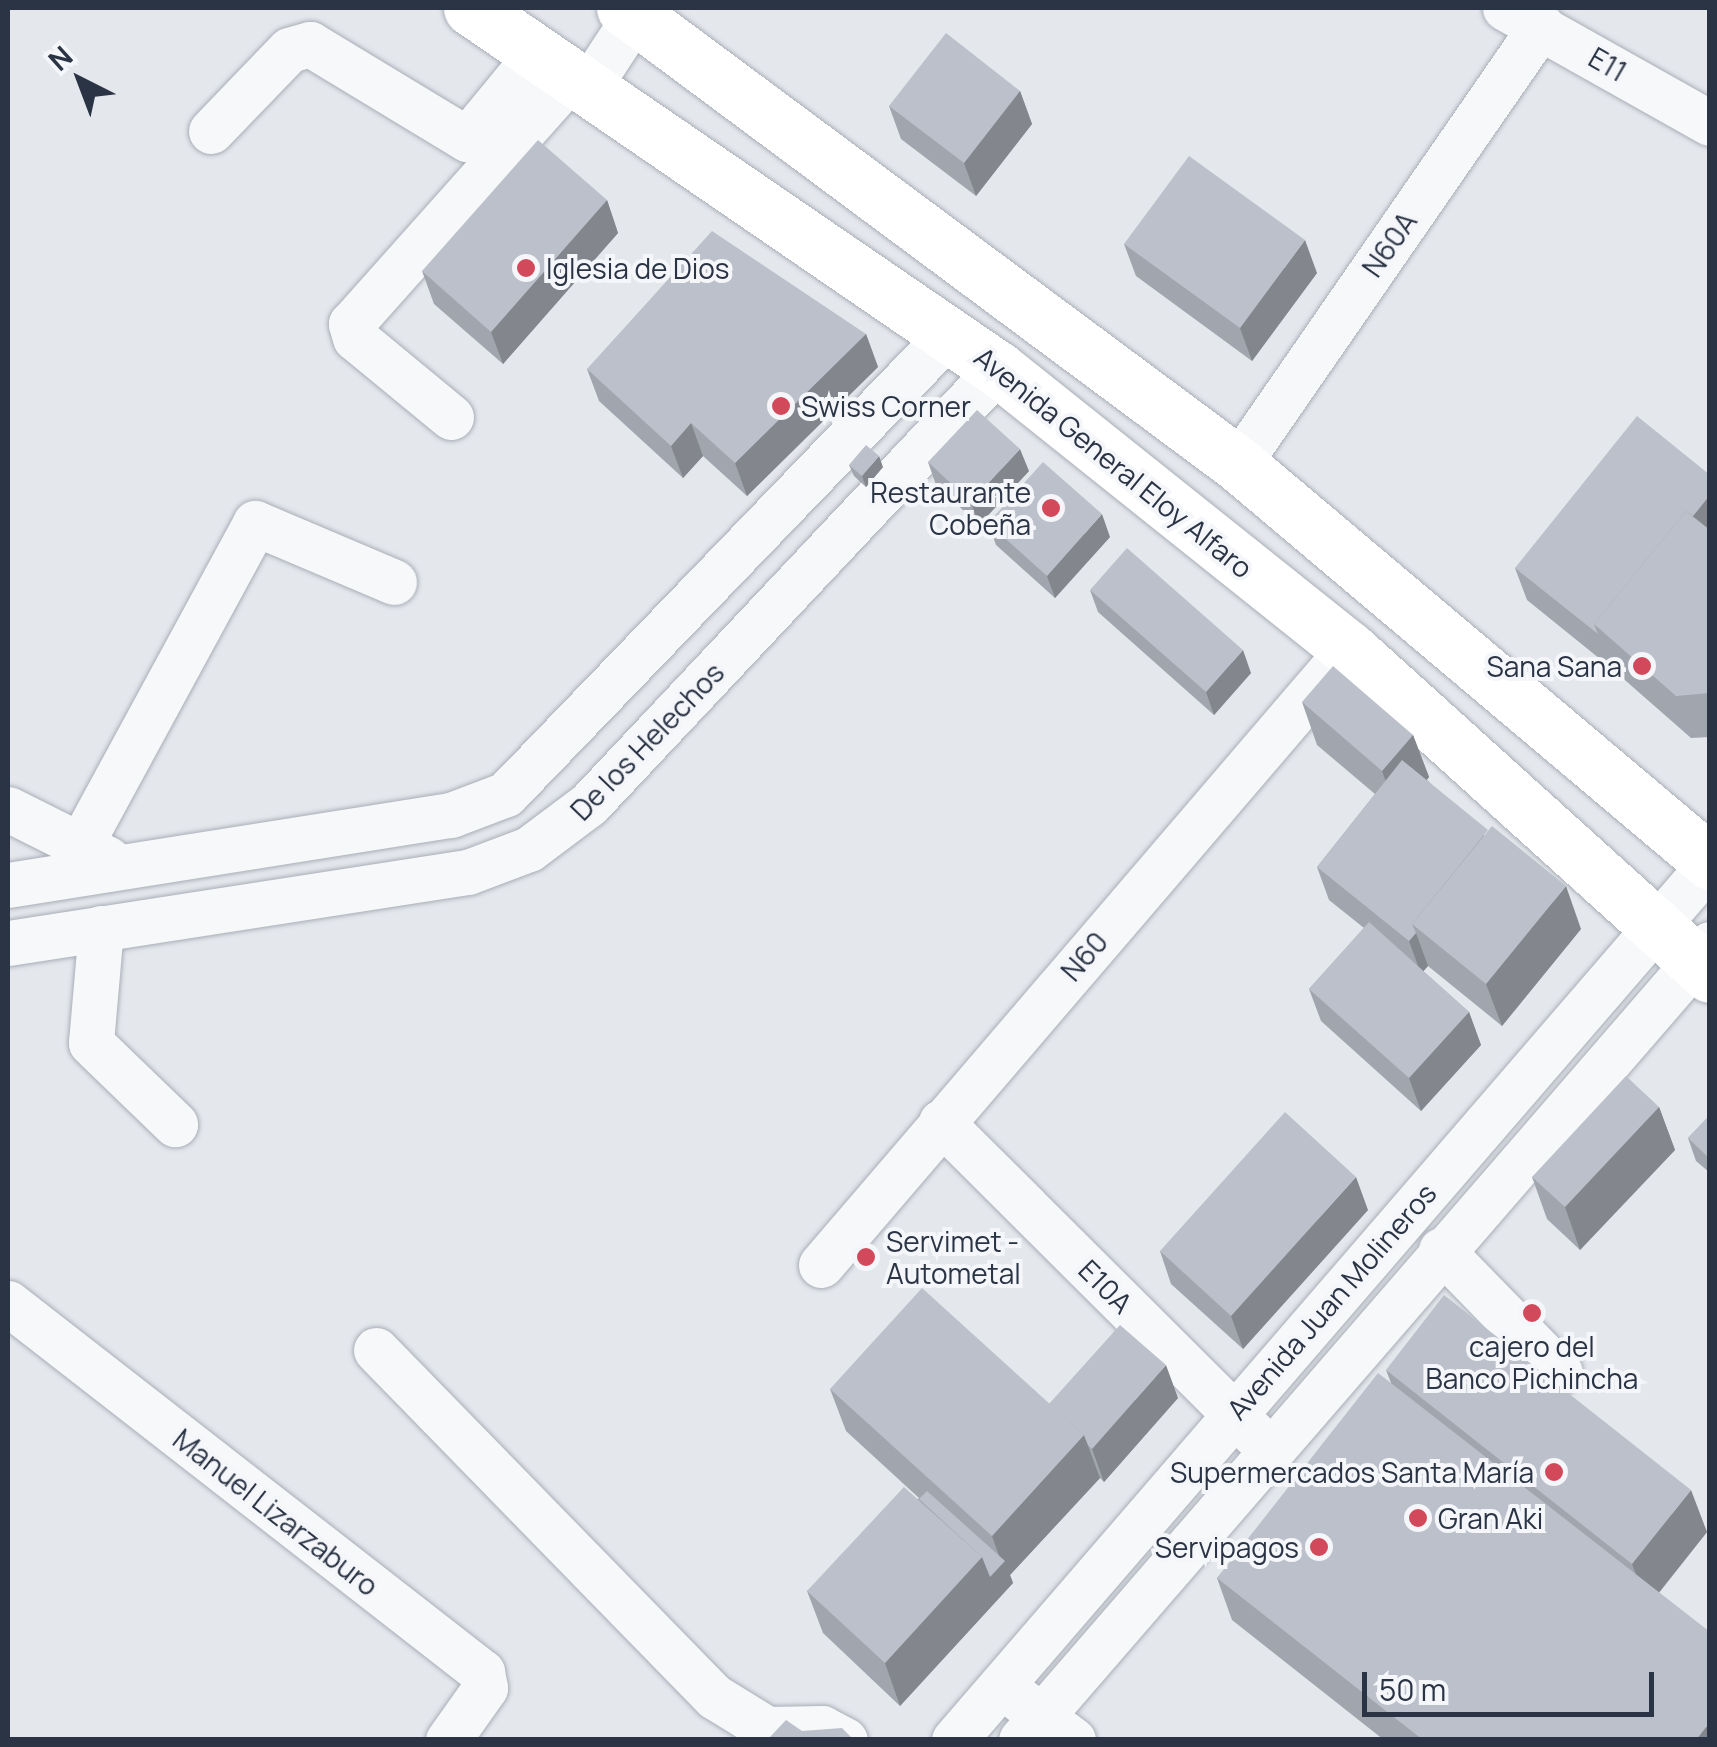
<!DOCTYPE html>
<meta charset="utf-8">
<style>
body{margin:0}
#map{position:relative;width:1717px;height:1747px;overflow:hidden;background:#e4e7ec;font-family:Manrope,sans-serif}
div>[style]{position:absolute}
.roads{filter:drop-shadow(0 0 2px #a9aeb7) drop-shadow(0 0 2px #a9aeb7)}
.minor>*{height:45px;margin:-22.5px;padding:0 22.5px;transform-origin:22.5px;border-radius:22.5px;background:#f7f8fa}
.major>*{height:55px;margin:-27.5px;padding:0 27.5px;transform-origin:27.5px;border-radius:27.5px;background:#fff}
.wall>*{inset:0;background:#a1a5ae}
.shaded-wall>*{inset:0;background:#83868d}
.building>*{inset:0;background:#bbc0ca}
.dots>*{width:28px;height:28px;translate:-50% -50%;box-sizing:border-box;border:5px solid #f4f6f9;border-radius:50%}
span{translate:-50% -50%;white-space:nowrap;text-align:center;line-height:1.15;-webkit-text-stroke:8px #f4f6f9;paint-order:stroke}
.street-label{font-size:28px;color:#2b3445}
.poi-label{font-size:28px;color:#2b3445}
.left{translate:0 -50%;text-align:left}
.right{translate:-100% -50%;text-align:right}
.frame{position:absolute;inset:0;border:10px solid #2b3445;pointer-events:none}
.north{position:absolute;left:30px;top:30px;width:100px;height:100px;-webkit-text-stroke:8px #f4f6f9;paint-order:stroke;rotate:318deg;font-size:28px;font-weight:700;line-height:40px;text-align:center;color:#2b3445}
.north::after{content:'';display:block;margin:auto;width:35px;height:45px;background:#2b3445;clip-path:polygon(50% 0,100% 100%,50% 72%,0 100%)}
.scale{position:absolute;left:1362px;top:1672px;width:292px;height:45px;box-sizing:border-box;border:5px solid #2b3445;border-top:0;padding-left:12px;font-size:30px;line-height:35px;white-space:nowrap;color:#2b3445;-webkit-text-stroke:8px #f4f6f9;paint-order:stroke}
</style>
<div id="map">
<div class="roads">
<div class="minor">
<div style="left:1505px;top:8px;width:235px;rotate:29.3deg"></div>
<div style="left:589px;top:86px;width:93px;rotate:-56.8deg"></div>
<div style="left:211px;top:131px;width:112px;rotate:-46.1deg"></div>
<div style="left:289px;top:50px;width:22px;rotate:-16deg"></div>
<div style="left:310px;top:44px;width:184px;rotate:31.2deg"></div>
<div style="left:467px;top:139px;width:112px;rotate:-50.5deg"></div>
<div style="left:451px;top:417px;width:124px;rotate:-140.5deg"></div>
<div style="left:355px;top:338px;width:15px;rotate:-106deg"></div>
<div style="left:351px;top:324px;width:332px;rotate:-48.3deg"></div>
<div style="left:1238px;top:464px;width:533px;rotate:-55.33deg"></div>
<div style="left:8px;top:809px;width:112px;rotate:26.6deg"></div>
<div style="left:82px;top:842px;width:363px;rotate:-61.5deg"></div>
<div style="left:255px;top:523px;width:151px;rotate:23deg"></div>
<div style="left:8px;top:885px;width:448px;rotate:-9deg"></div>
<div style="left:451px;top:815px;width:59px;rotate:-20.9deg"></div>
<div style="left:506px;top:794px;width:641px;rotate:-46.07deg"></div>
<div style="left:101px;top:928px;width:115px;rotate:95deg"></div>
<div style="left:91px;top:1043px;width:117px;rotate:44deg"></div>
<div style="left:8px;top:943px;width:465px;rotate:-8.8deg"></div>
<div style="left:468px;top:872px;width:65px;rotate:-20.7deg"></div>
<div style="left:529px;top:849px;width:75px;rotate:-36.9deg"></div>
<div style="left:589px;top:804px;width:597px;rotate:-46.76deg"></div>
<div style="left:941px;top:1122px;width:443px;rotate:44.9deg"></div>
<div style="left:1441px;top:1250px;width:170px;rotate:45.7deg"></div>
<div style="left:821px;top:1265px;width:799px;rotate:-49.41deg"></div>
<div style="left:8px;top:1303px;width:601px;rotate:37.9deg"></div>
<div style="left:482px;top:1672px;width:16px;rotate:79deg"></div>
<div style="left:485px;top:1688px;width:64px;rotate:125.4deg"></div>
<div style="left:376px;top:1350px;width:485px;rotate:45.7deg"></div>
<div style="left:715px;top:1697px;width:61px;rotate:31.6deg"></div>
<div style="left:767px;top:1729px;width:55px;rotate:-1deg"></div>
<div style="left:822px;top:1728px;width:26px;rotate:28deg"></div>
<div style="left:1019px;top:1699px;width:68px;rotate:37.2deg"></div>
<div style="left:954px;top:1740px;width:1157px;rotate:-49.21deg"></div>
<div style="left:1021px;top:1740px;width:1053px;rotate:-49.12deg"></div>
</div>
<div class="major">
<div style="left:471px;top:8px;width:639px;rotate:34.41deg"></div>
<div style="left:998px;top:369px;width:449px;rotate:38.6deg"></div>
<div style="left:1349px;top:649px;width:486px;rotate:42.1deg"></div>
<div style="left:624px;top:8px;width:765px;rotate:36.6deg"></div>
<div style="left:1238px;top:464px;width:617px;rotate:40.14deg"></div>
</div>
</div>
<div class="wall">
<div style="clip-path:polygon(1020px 91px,1032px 124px,976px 196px,901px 139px,889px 106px)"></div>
<div style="clip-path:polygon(607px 200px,618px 233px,503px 364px,434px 304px,422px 271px)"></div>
<div style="clip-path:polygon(1124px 244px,1317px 273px,1252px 361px,1136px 276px)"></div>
<div style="clip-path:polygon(866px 334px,878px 367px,747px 496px,703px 456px,683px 478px,599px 401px,587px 369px)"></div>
<div style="clip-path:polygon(928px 462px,1029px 471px,979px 525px,936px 485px)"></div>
<div style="clip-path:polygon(849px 465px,883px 467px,866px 487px,854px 476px)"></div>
<div style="clip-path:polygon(1710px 475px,1710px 737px,1691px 738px,1610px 667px,1527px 600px,1515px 568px)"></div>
<div style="clip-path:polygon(988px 523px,1110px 537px,1055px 598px,996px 545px)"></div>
<div style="clip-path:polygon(1090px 590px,1251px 673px,1214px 715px,1098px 612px)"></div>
<div style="clip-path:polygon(1302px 702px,1413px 735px,1429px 777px,1427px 780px,1581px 929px,1502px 1026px,1428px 966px,1423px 971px,1469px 1012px,1481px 1045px,1421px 1111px,1321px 1021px,1309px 989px,1364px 928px,1329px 900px,1317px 867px,1375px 794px,1317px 745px)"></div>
<div style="clip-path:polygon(1659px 1107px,1675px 1150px,1580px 1250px,1547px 1219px,1532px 1177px)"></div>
<div style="clip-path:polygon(1710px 1115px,1710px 1173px,1696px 1161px,1688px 1138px)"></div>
<div style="clip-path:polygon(1368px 1210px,1243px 1349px,1171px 1284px,1160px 1251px)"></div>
<div style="clip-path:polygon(1386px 1370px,1707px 1532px,1659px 1593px,1710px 1740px,1384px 1740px,1232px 1620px,1217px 1578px,1391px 1383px)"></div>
<div style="clip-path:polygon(830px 1389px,1049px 1404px,1178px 1398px,1104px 1482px,1100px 1478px,1010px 1575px,1013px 1583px,900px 1706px,823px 1633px,807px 1591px,919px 1498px,846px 1431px)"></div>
</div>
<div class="shaded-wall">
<div style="clip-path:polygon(1020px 91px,1032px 124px,976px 196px,964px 163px)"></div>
<div style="clip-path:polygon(607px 200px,618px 233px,503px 364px,491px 332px)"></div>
<div style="clip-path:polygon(1305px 240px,1317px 273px,1252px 361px,1240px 328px)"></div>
<div style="clip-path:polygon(866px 334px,878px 367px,747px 496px,735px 463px)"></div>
<div style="clip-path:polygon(691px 423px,703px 456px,683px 478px,671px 446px)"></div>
<div style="clip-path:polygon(1020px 449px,1029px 471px,979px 525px,971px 502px)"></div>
<div style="clip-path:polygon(879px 456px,883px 467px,866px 487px,862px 476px)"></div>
<div style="clip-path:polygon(1710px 495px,1710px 543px,1601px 630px)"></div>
<div style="clip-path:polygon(1102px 514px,1110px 537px,1055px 598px,1047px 576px)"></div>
<div style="clip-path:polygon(1243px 650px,1251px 673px,1214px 715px,1206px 692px)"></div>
<div style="clip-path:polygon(1413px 735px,1429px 777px,1398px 814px,1382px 771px)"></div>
<div style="clip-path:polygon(1566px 886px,1581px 929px,1502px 1026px,1486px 984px)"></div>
<div style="clip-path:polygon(1416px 933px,1428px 966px,1421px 974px,1409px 941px)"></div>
<div style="clip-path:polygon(1469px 1012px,1481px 1045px,1421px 1111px,1409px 1078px)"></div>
<div style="clip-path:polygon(1659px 1107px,1675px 1150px,1580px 1250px,1565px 1207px)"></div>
<div style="clip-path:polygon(1356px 1177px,1368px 1210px,1243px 1349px,1231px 1316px)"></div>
<div style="clip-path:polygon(1166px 1365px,1178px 1398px,1104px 1482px,1092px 1449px)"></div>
<div style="clip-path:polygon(1084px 1435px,1100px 1478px,1010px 1575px,1013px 1583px,900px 1706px,885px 1663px,982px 1557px,1002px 1564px,992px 1536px)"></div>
<div style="clip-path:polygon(1691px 1490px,1707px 1532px,1648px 1606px,1632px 1564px)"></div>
<div style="clip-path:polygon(1710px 1722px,1710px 1740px,1696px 1740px)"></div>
</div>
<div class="building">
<div style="clip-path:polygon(946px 33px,1020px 91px,964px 163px,889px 106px)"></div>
<div style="clip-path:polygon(538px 140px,607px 200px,491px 332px,422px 271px)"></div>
<div style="clip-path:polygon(1189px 156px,1305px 240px,1240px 328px,1124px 244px)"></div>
<div style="clip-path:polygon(712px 231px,866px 334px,735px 463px,691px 423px,671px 446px,587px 369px)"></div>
<div style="clip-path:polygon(977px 410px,1020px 449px,971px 502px,928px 462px)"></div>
<div style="clip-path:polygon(1637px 416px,1710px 475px,1710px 495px,1693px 516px,1686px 511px,1594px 624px,1598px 634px,1515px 568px)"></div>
<div style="clip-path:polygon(866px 445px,879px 456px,862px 476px,849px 465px)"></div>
<div style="clip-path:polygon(1043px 462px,1102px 514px,1047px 576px,988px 523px)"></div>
<div style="clip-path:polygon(1686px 511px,1710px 530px,1710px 693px,1676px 696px,1594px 624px)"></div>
<div style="clip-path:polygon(1127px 548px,1243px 650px,1206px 692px,1090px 590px)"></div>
<div style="clip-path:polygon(1333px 666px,1413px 735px,1382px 771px,1302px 702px)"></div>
<div style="clip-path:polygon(1402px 760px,1488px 830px,1412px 924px,1416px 933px,1409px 941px,1317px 867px)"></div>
<div style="clip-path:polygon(1492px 826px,1566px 886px,1486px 984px,1412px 924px)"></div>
<div style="clip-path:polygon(1369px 922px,1469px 1012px,1409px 1078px,1309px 989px)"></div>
<div style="clip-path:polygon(1626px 1076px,1659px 1107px,1565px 1207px,1532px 1177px)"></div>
<div style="clip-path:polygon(1285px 1112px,1356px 1177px,1231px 1316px,1160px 1251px)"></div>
<div style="clip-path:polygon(1710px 1115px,1710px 1159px,1688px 1138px)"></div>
<div style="clip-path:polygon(922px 1288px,1084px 1435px,992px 1536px,830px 1389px)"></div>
<div style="clip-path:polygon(1444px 1295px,1691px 1490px,1632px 1564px,1386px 1370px)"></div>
<div style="clip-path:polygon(1120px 1325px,1166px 1365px,1092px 1449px,1088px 1445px,1084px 1435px,1049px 1404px)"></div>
<div style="clip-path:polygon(1378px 1373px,1710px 1632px,1710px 1722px,1696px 1740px,1423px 1740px,1217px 1578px)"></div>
<div style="clip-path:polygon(904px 1487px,982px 1557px,885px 1663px,807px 1591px)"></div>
<div style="clip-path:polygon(927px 1491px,1005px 1561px,990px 1577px,982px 1557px,919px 1499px)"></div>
<div style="clip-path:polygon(786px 1720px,802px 1731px,842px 1728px,854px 1740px,773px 1740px,770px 1737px)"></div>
</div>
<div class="dots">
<div style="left:526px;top:268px;background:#d1495b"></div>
<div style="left:781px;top:406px;background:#d1495b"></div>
<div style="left:1051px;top:508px;background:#d1495b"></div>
<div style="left:1642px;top:666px;background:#d1495b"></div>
<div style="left:866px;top:1257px;background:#d1495b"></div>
<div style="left:1532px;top:1313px;background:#d1495b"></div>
<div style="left:1554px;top:1472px;background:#d1495b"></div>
<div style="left:1418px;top:1518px;background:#d1495b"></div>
<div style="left:1319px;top:1547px;background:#d1495b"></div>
</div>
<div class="street-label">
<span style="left:1608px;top:64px;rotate:30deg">E11</span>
<span style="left:1389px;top:244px;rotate:-55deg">N60A</span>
<span style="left:1114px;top:462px;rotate:39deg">Avenida General Eloy Alfaro</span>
<span style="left:647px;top:741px;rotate:-46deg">De los Helechos</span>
<span style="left:1084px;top:956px;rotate:-49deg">N60</span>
<span style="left:1106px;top:1286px;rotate:45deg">E10A</span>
<span style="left:1331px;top:1301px;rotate:-49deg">Avenida Juan Molineros</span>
<span style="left:276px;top:1512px;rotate:38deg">Manuel Lizarzaburo</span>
</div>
<div class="poi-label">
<span class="left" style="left:546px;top:268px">Iglesia de Dios</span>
<span class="left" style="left:801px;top:406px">Swiss Corner</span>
<span class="right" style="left:1031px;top:508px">Restaurante<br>Cobeña</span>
<span class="right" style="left:1622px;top:666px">Sana Sana</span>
<span class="left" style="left:886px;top:1257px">Servimet -<br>Autometal</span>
<span style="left:1532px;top:1362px">cajero del<br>Banco Pichincha</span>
<span class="right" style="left:1534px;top:1472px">Supermercados Santa María</span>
<span class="left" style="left:1438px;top:1518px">Gran Aki</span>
<span class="right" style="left:1299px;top:1547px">Servipagos</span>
</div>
<div class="frame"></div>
<div class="north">N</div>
<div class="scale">50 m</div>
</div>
